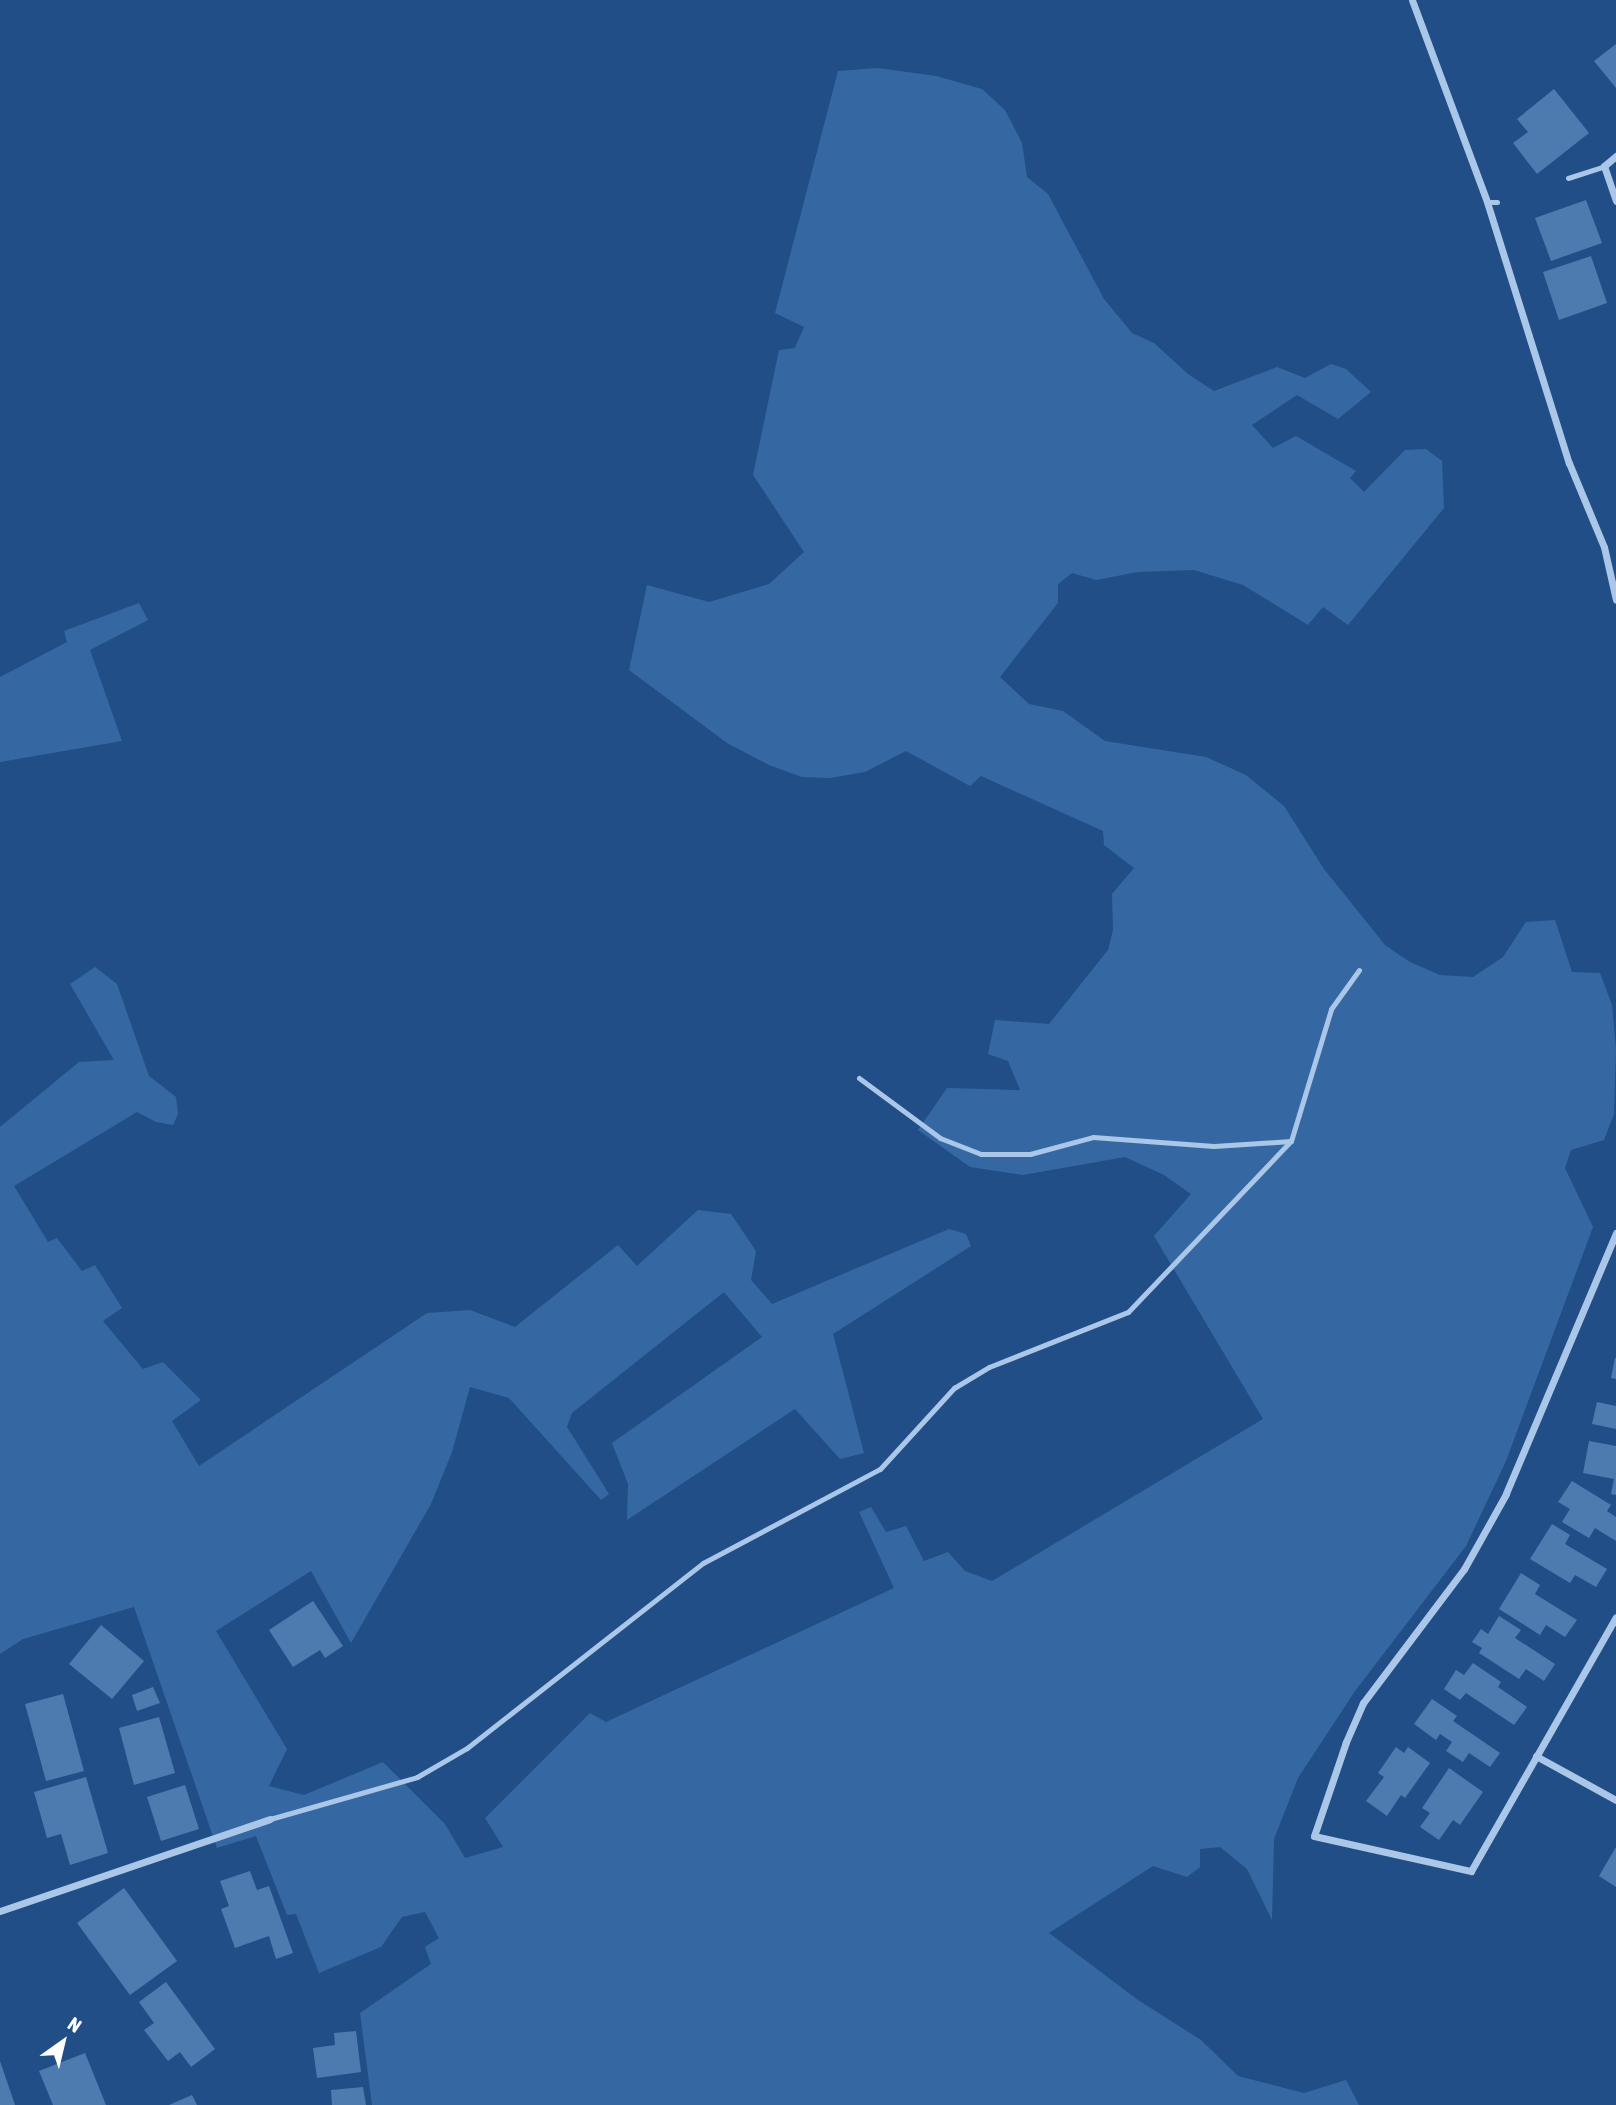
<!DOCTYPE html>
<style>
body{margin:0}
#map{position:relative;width:1616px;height:2105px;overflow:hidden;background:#214e86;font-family:"Asap Condensed",sans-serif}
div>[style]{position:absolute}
.green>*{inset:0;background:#3568a3}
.building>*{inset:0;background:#4d7bb0}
.lane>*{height:5px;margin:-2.5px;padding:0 2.5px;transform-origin:2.5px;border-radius:2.5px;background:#aac7e9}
.street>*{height:7px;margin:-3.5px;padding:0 3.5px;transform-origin:3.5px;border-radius:3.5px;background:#aac7e9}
span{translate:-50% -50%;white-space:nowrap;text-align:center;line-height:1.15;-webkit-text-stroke:7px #214e86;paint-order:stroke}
.north{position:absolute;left:28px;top:2007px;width:70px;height:70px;-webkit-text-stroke:5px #214e86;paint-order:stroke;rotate:34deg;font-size:19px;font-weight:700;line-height:28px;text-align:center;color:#fff}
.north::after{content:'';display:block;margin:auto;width:24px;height:32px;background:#fff;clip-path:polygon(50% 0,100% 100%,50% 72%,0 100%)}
</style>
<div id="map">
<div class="green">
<div style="clip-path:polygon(878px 68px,936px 76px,982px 89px,1005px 110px,1022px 143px,1027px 177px,1048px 194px,1104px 299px,1132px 333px,1154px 343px,1188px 374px,1214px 391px,1277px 367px,1305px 378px,1331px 364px,1346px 369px,1371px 392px,1338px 419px,1297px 395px,1252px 425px,1273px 448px,1296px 436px,1356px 471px,1350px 478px,1364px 492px,1405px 450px,1426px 449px,1442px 461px,1444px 508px,1348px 625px,1323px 607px,1308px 625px,1243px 585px,1194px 570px,1138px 572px,1096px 580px,1072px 573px,1058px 584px,1058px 603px,1000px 677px,1029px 704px,1063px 711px,1105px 741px,1206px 757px,1246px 775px,1284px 806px,1324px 869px,1385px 945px,1410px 962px,1440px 975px,1473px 977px,1503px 957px,1526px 922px,1555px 920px,1572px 972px,1600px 973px,1612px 1005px,1616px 1049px,1614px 1114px,1604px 1140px,1571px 1150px,1565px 1168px,1593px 1227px,1506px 1461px,1466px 1546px,1355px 1691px,1298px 1778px,1274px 1839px,1272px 1920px,1247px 1869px,1220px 1847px,1200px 1849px,1200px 1867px,1187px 1877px,1153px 1866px,1049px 1933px,1138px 2000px,1201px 2040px,1238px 2076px,1304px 2093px,1346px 2080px,1359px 2105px,372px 2105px,360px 2013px,431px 1964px,425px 1947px,439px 1938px,425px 1912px,402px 1917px,381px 1947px,319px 1973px,296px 1914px,287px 1915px,256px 1836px,217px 1848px,134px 1607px,23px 1639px,0 1654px,0 1127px,79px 1062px,114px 1060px,70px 984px,95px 967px,117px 984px,149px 1076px,176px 1097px,178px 1114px,173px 1125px,156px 1122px,137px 1112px,14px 1186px,48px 1242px,57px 1238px,82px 1271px,95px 1265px,122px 1308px,103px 1321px,143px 1369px,163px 1362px,201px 1400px,172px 1421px,199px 1466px,427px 1313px,470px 1310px,515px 1327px,618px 1245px,637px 1266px,698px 1210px,731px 1214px,756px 1251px,751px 1280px,772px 1304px,949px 1229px,966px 1234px,971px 1246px,833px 1334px,864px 1453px,840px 1459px,795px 1409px,627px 1520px,628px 1484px,612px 1443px,762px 1337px,724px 1292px,572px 1413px,567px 1427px,609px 1494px,601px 1500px,509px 1398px,470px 1387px,452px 1452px,431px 1504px,351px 1643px,311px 1571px,216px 1631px,287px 1749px,269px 1786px,304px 1795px,383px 1762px,445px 1824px,465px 1858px,503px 1847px,485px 1818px,590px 1713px,606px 1722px,894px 1588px,859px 1512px,871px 1507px,886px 1532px,906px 1526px,924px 1561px,948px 1552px,965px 1571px,992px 1581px,1263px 1419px,1154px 1236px,1191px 1194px,1164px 1175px,1125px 1157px,1023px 1175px,970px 1167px,918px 1130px,947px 1088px,1020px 1090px,1008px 1061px,988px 1054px,995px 1020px,1049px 1024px,1108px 950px,1113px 930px,1112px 894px,1134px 868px,1104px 845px,1103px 831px,981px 776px,970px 786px,906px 751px,865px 772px,830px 778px,802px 777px,769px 765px,727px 743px,629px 670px,647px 585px,709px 602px,769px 584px,804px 552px,753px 475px,779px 350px,795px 348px,804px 327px,775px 313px,838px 71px)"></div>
<div style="clip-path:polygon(139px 603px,148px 620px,90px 650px,122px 741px,0 762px,0 677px,67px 642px,64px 631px)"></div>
</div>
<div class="building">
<div style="clip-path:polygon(1616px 44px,1616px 88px,1594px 61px)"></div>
<div style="clip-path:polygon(1554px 89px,1589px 133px,1537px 174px,1513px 143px,1528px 132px,1517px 119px)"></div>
<div style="clip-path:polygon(1586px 200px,1602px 243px,1551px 261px,1535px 218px)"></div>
<div style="clip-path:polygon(1591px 256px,1607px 303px,1559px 320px,1543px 272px)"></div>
<div style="clip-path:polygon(1615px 1358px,1616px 1358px,1616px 1379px,1611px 1378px)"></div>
<div style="clip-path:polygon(1597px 1402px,1616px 1406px,1616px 1429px,1592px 1424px)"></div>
<div style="clip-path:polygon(1589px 1441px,1616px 1446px,1616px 1495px,1611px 1494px,1614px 1479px,1583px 1473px)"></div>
<div style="clip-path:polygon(1572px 1481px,1611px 1505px,1607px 1511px,1616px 1517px,1616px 1541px,1595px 1528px,1589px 1538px,1562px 1522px,1570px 1509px,1558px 1502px)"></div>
<div style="clip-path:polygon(1552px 1524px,1570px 1535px,1565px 1544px,1607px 1569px,1596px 1587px,1575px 1575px,1570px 1583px,1530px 1559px)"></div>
<div style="clip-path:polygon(1521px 1573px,1540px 1585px,1535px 1594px,1577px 1620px,1565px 1637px,1546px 1625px,1540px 1635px,1499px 1609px)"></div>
<div style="clip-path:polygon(313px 1601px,343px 1646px,325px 1658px,320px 1650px,293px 1667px,269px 1630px)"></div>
<div style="clip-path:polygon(1499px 1616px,1521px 1630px,1515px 1638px,1555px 1664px,1544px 1681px,1526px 1669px,1519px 1679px,1479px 1653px,1482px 1648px,1472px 1642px,1481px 1629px,1488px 1634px)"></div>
<div style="clip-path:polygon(101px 1625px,144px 1661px,112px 1699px,69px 1664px)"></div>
<div style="clip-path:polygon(1473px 1663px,1501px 1682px,1498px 1687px,1527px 1707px,1514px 1725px,1466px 1693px,1460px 1700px,1444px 1689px,1456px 1670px,1464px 1675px)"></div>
<div style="clip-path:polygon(153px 1687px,160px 1703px,137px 1711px,132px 1695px)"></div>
<div style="clip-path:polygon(63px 1694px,84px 1771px,46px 1781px,25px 1704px)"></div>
<div style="clip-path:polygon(1432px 1699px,1457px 1716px,1453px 1721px,1500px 1753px,1490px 1767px,1469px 1753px,1463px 1762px,1446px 1751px,1452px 1742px,1440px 1734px,1436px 1740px,1414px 1724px)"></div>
<div style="clip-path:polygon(159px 1717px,175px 1773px,134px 1785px,119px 1728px)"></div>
<div style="clip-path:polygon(1396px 1747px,1404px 1753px,1408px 1747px,1430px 1763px,1405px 1798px,1401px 1795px,1387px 1816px,1366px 1801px,1384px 1777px,1378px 1773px)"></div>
<div style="clip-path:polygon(1449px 1768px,1483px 1792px,1460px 1825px,1453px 1820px,1439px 1840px,1420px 1827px,1430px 1813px,1422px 1808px)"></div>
<div style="clip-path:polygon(86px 1777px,108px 1853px,70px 1865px,61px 1834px,47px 1838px,34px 1792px)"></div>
<div style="clip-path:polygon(185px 1785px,199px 1829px,161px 1841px,147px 1797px)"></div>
<div style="clip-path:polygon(1616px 1847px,1616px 1887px,1599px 1876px)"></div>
<div style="clip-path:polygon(250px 1871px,257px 1890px,269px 1886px,293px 1953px,276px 1959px,269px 1936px,235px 1948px,221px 1909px,229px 1906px,220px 1881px)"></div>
<div style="clip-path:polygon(124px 1888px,177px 1961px,130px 1995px,77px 1923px)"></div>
<div style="clip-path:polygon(166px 1982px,215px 2049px,191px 2067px,180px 2052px,168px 2061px,144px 2030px,154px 2023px,139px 2002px)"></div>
<div style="clip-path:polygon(356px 2031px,361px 2072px,317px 2078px,313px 2048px,335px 2045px,334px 2033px)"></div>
<div style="clip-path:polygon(85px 2053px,106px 2105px,53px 2105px,39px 2071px)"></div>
<div style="clip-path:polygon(0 2061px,15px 2105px,0 2105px)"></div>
<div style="clip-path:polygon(363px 2087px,366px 2105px,332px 2105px,331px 2090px)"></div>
<div style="clip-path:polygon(192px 2095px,197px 2105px,169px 2105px)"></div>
</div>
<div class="lane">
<div style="left:1568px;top:178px;width:38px;rotate:-18deg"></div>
<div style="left:1487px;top:202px;width:10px"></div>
<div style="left:859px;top:1078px;width:101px;rotate:36.5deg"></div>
<div style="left:940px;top:1138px;width:44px;rotate:21.3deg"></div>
<div style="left:981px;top:1154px;width:49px"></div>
<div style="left:1030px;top:1154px;width:65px;rotate:-15.1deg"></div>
<div style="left:1093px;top:1137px;width:121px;rotate:4.3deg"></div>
<div style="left:1214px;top:1146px;width:77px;rotate:-3.7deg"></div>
<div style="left:1291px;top:1141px;width:138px;rotate:-73.1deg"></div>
<div style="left:1331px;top:1009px;width:48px;rotate:-54.3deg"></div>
<div style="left:270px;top:1819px;width:153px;rotate:-15.9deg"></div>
<div style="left:417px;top:1777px;width:58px;rotate:-30.1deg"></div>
<div style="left:467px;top:1748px;width:300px;rotate:-38.1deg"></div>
<div style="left:703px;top:1563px;width:200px;rotate:-28deg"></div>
<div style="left:880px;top:1469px;width:110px;rotate:-47.6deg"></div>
<div style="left:954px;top:1388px;width:41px;rotate:-31deg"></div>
<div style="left:989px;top:1367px;width:149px;rotate:-21.6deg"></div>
<div style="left:1128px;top:1312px;width:236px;rotate:-46.4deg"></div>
</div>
<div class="street">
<div style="left:1412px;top:0;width:215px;rotate:69.6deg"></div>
<div style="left:1487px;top:202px;width:274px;rotate:72.6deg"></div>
<div style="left:1569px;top:463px;width:91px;rotate:67.4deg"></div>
<div style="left:1604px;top:547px;width:54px;rotate:77.2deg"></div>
<div style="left:1616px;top:156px;width:16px;rotate:140deg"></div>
<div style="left:1604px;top:166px;width:37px;rotate:71deg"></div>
<div style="left:1616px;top:1233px;width:283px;rotate:112.9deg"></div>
<div style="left:1506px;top:1494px;width:86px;rotate:119.2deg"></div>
<div style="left:1464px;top:1569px;width:168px;rotate:127deg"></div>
<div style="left:1363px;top:1703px;width:43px;rotate:113.6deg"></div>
<div style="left:1346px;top:1742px;width:99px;rotate:108.8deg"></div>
<div style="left:1314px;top:1836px;width:161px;rotate:12.6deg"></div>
<div style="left:1471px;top:1871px;width:292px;rotate:-60.3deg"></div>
<div style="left:1536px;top:1756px;width:91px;rotate:28.8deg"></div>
<div style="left:0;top:1911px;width:285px;rotate:-18.8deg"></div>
</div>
<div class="north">N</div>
</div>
